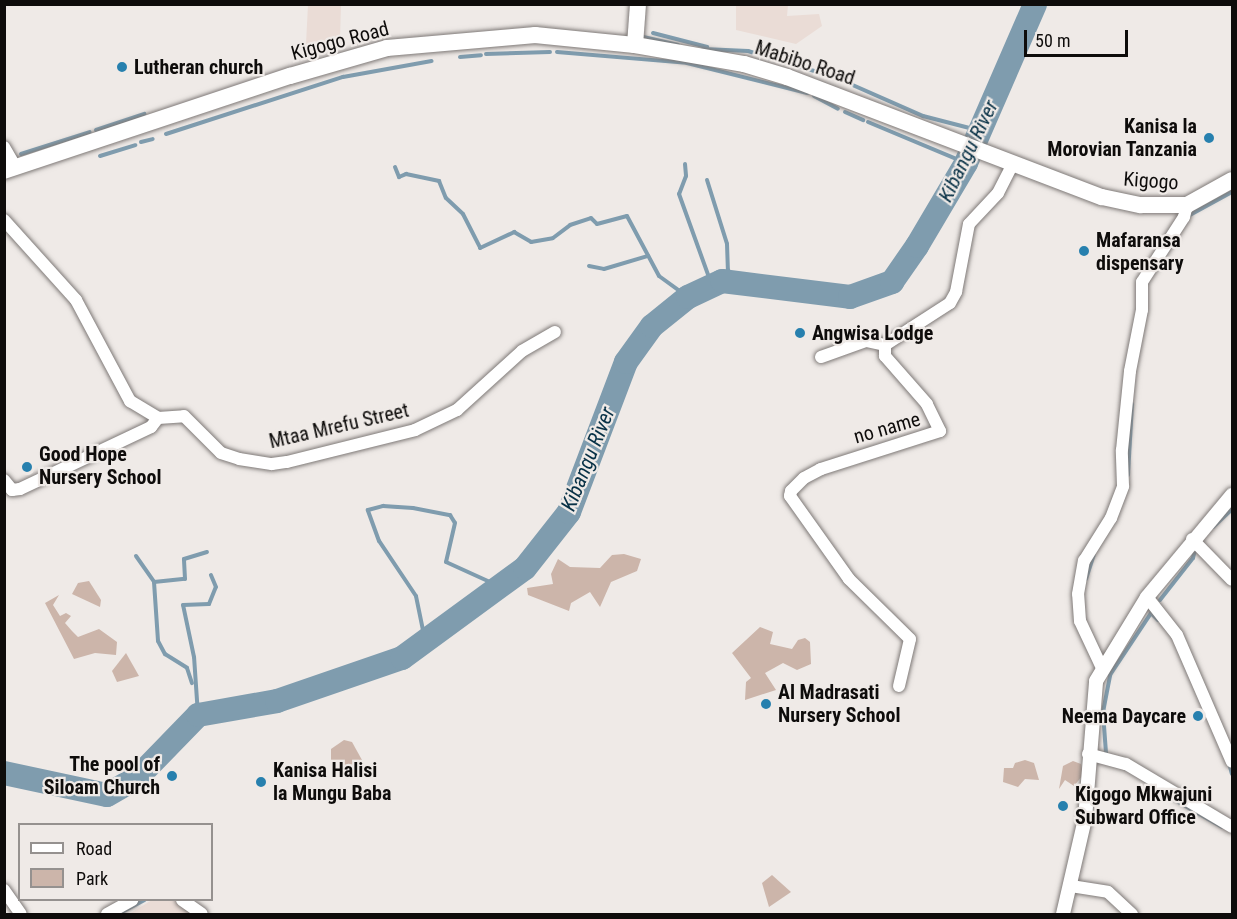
<!DOCTYPE html>
<style>
body{margin:0}
#map{position:relative;width:1237px;height:919px;overflow:hidden;background:#efeae7;font-family:"Roboto Condensed",sans-serif}
div>[style]{position:absolute}
.built>*{inset:0;background:#eadcd6}
.green>*{inset:0;background:#ccb5aa}
.stream>*{height:4px;margin:-2px;padding:0 2px;transform-origin:2px;border-radius:2px;background:#7f9cae}
.river>*{height:24px;margin:-12px;padding:0 12px;transform-origin:12px;border-radius:12px;background:#7f9cae}
.roads{filter:drop-shadow(0 0 2px #7e7977) drop-shadow(0 0 2px #7e7977)}
.minor>*{height:12px;margin:-6px;padding:0 6px;transform-origin:6px;border-radius:6px;background:#fff}
.tertiary>*{height:14px;margin:-7px;padding:0 7px;transform-origin:7px;border-radius:7px;background:#fff}
.secondary>*{height:16px;margin:-8px;padding:0 8px;transform-origin:8px;border-radius:8px;background:#fff}
.dots>*{width:16px;height:16px;translate:-50% -50%;box-sizing:border-box;border:3px solid #efeae7;border-radius:50%}
span{translate:-50% -50%;white-space:nowrap;text-align:center;line-height:1.15;-webkit-text-stroke:4.5px #efeae7;paint-order:stroke}
.street-label{font-size:20px;color:#0e0c0b}
.poi-label{font-size:20px;color:#0e0c0b;font-weight:700}
.left{translate:0 -50%;text-align:left}
.right{translate:-100% -50%;text-align:right}
.water-label{font-size:21px;color:#083146;font-style:italic}
.frame{position:absolute;inset:0;border:6px solid #0e0c0b;pointer-events:none}
.legend{position:absolute;left:18px;top:823px;width:195px;height:78px;box-sizing:border-box;background:#efeae7;border:2px solid #95918f;margin:0;padding:8px 10px;list-style:none;font-size:18px;color:#0e0c0b}
.legend li{display:flex;align-items:center;gap:12px;height:30px}
.legend b{width:30px;border:2px solid #95918f}
.scale{position:absolute;left:1024px;top:30px;width:104px;height:27px;box-sizing:border-box;border:3px solid #0e0c0b;border-top:0;padding-left:8px;font-size:18px;line-height:21px;white-space:nowrap;color:#0e0c0b;-webkit-text-stroke:4px #efeae7;paint-order:stroke}
</style>
<div id="map">
<div class="built">
<div style="clip-path:polygon(736px 4px,788px 5px,787px 16px,819px 14px,822px 26px,796px 44px,736px 30px)"></div>
<div style="clip-path:polygon(308px 5px,341px 5px,340px 39px,321px 46px,306px 44px)"></div>
<div style="clip-path:polygon(152px 900px,174px 900px,192px 914px,129px 914px)"></div>
</div>
<div class="green">
<div style="clip-path:polygon(624px 554px,641px 559px,637px 571px,611px 582px,600px 607px,590px 592px,571px 603px,569px 611px,528px 595px,527px 588px,553px 584px,551px 574px,558px 559px,570px 567px,600px 568px,612px 555px)"></div>
<div style="clip-path:polygon(89px 581px,101px 600px,100px 607px,72px 594px,78px 583px)"></div>
<div style="clip-path:polygon(59px 595px,53px 605px,60px 616px,66px 613px,71px 616px,65px 623px,72px 631px,78px 637px,99px 629px,117px 642px,116px 655px,95px 653px,74px 659px,45px 603px)"></div>
<div style="clip-path:polygon(760px 627px,773px 632px,770px 644px,792px 649px,798px 640px,805px 638px,810px 642px,811px 664px,797px 670px,783px 663px,765px 673px,776px 690px,745px 700px,746px 682px,751px 678px,732px 653px)"></div>
<div style="clip-path:polygon(126px 653px,139px 676px,117px 682px,112px 671px)"></div>
<div style="clip-path:polygon(344px 740px,352px 742px,362px 760px,345px 769px,331px 760px,331px 749px)"></div>
<div style="clip-path:polygon(1025px 760px,1034px 763px,1039px 780px,1025px 779px,1018px 787px,1003px 782px,1004px 768px,1013px 768px,1015px 763px)"></div>
<div style="clip-path:polygon(1073px 761px,1081px 764px,1083px 775px,1074px 786px,1065px 780px,1059px 789px,1063px 766px)"></div>
<div style="clip-path:polygon(772px 875px,791px 892px,769px 907px,762px 883px)"></div>
</div>
<div class="stream">
<div style="left:653px;top:33px;width:56px;rotate:14.5deg"></div>
<div style="left:639px;top:36px;width:40px;rotate:13deg"></div>
<div style="left:703px;top:49px;width:45px;rotate:2.5deg"></div>
<div style="left:748px;top:51px;width:90px;rotate:16.8deg"></div>
<div style="left:557px;top:52px;width:130px;rotate:4.8deg"></div>
<div style="left:687px;top:63px;width:124px;rotate:14deg"></div>
<div style="left:486px;top:54px;width:64px;rotate:-1.8deg"></div>
<div style="left:460px;top:57px;width:21px;rotate:-5deg"></div>
<div style="left:839px;top:79px;width:92px;rotate:23.8deg"></div>
<div style="left:923px;top:116px;width:60px;rotate:14.5deg"></div>
<div style="left:814px;top:96px;width:27px;rotate:28deg"></div>
<div style="left:845px;top:112px;width:20px;rotate:24deg"></div>
<div style="left:868px;top:122px;width:106px;rotate:22.7deg"></div>
<div style="left:96px;top:130px;width:51px;rotate:-18.4deg"></div>
<div style="left:166px;top:134px;width:186px;rotate:-17.9deg"></div>
<div style="left:343px;top:77px;width:90px;rotate:-10.2deg"></div>
<div style="left:141px;top:142px;width:12px;rotate:-14deg"></div>
<div style="left:21px;top:154px;width:72px;rotate:-17.7deg"></div>
<div style="left:100px;top:156px;width:37px;rotate:-17deg"></div>
<div style="left:685px;top:164px;width:12px;rotate:85deg"></div>
<div style="left:686px;top:176px;width:19px;rotate:111deg"></div>
<div style="left:679px;top:194px;width:95px;rotate:70.2deg"></div>
<div style="left:395px;top:167px;width:11px;rotate:68deg"></div>
<div style="left:399px;top:177px;width:8px;rotate:-23deg"></div>
<div style="left:406px;top:174px;width:34px;rotate:12deg"></div>
<div style="left:439px;top:181px;width:18px;rotate:68deg"></div>
<div style="left:446px;top:198px;width:23px;rotate:43deg"></div>
<div style="left:463px;top:214px;width:38px;rotate:63deg"></div>
<div style="left:480px;top:248px;width:38px;rotate:-25deg"></div>
<div style="left:514px;top:232px;width:20px;rotate:30deg"></div>
<div style="left:531px;top:242px;width:22px;rotate:-10deg"></div>
<div style="left:553px;top:238px;width:21px;rotate:-37deg"></div>
<div style="left:570px;top:225px;width:22px;rotate:-18deg"></div>
<div style="left:591px;top:218px;width:8px;rotate:45deg"></div>
<div style="left:597px;top:224px;width:31px;rotate:-15deg"></div>
<div style="left:627px;top:216px;width:68px;rotate:61.9deg"></div>
<div style="left:659px;top:276px;width:36px;rotate:36deg"></div>
<div style="left:707px;top:180px;width:67px;rotate:72.6deg"></div>
<div style="left:727px;top:244px;width:26px;rotate:88deg"></div>
<div style="left:728px;top:270px;width:13px;rotate:63deg"></div>
<div style="left:1188px;top:216px;width:50px;rotate:-28.6deg"></div>
<div style="left:589px;top:266px;width:15px;rotate:11deg"></div>
<div style="left:604px;top:269px;width:46px;rotate:-16.5deg"></div>
<div style="left:1128px;top:475px;width:71px;rotate:-86.8deg"></div>
<div style="left:1213px;top:527px;width:26px;rotate:-43deg"></div>
<div style="left:136px;top:556px;width:32px;rotate:55deg"></div>
<div style="left:154px;top:582px;width:59px;rotate:86.1deg"></div>
<div style="left:158px;top:641px;width:15px;rotate:62deg"></div>
<div style="left:165px;top:654px;width:26px;rotate:32deg"></div>
<div style="left:187px;top:668px;width:16px;rotate:72deg"></div>
<div style="left:1086px;top:579px;width:25px;rotate:-72deg"></div>
<div style="left:154px;top:582px;width:31px;rotate:-6deg"></div>
<div style="left:185px;top:579px;width:20px;rotate:-93deg"></div>
<div style="left:184px;top:559px;width:24px;rotate:-17deg"></div>
<div style="left:1160px;top:600px;width:53px;rotate:-51.8deg"></div>
<div style="left:1193px;top:558px;width:12px;rotate:-76deg"></div>
<div style="left:425px;top:640px;width:45px;rotate:-101.6deg"></div>
<div style="left:416px;top:596px;width:66px;rotate:-123.9deg"></div>
<div style="left:379px;top:541px;width:33px;rotate:-110deg"></div>
<div style="left:368px;top:510px;width:16px;rotate:-15deg"></div>
<div style="left:383px;top:506px;width:30px;rotate:4deg"></div>
<div style="left:413px;top:508px;width:38px;rotate:11deg"></div>
<div style="left:450px;top:515px;width:9px;rotate:58deg"></div>
<div style="left:455px;top:523px;width:40px;rotate:103deg"></div>
<div style="left:446px;top:562px;width:58px;rotate:24.4deg"></div>
<div style="left:198px;top:715px;width:58px;rotate:-93.9deg"></div>
<div style="left:194px;top:657px;width:53px;rotate:-101.9deg"></div>
<div style="left:183px;top:605px;width:26px;rotate:-2deg"></div>
<div style="left:209px;top:604px;width:18px;rotate:-68deg"></div>
<div style="left:216px;top:587px;width:13px;rotate:-113deg"></div>
<div style="left:1106px;top:753px;width:41px;rotate:-94.2deg"></div>
<div style="left:1103px;top:712px;width:38px;rotate:-79deg"></div>
<div style="left:1110px;top:675px;width:74px;rotate:-56.5deg"></div>
<div style="left:1151px;top:613px;width:10px;rotate:45deg"></div>
<div style="left:1229px;top:763px;width:11px;rotate:75deg"></div>
<div style="left:1161px;top:792px;width:70px;rotate:29.8deg"></div>
<div style="left:118px;top:914px;width:30px;rotate:-28deg"></div>
</div>
<div class="river">
<div style="left:4px;top:773px;width:105px;rotate:12.1deg"></div>
<div style="left:107px;top:795px;width:34px;rotate:-30deg"></div>
<div style="left:137px;top:778px;width:88px;rotate:-45.9deg"></div>
<div style="left:198px;top:715px;width:80px;rotate:-10deg"></div>
<div style="left:277px;top:701px;width:132px;rotate:-19deg"></div>
<div style="left:402px;top:658px;width:152px;rotate:-36.2deg"></div>
<div style="left:525px;top:568px;width:71px;rotate:-51.8deg"></div>
<div style="left:569px;top:512px;width:160px;rotate:-69.2deg"></div>
<div style="left:626px;top:362px;width:44px;rotate:-54.2deg"></div>
<div style="left:652px;top:326px;width:46px;rotate:-38.9deg"></div>
<div style="left:688px;top:297px;width:38px;rotate:-25deg"></div>
<div style="left:722px;top:281px;width:129px;rotate:7.1deg"></div>
<div style="left:850px;top:297px;width:45px;rotate:-19.7deg"></div>
<div style="left:892px;top:282px;width:44px;rotate:-55.2deg"></div>
<div style="left:917px;top:246px;width:96px;rotate:-59.4deg"></div>
<div style="left:966px;top:163px;width:173px;rotate:-66.5deg"></div>
</div>
<div class="roads">
<div class="minor">
<div style="left:4px;top:147px;width:24px;rotate:60deg"></div>
<div style="left:4px;top:220px;width:108px;rotate:48deg"></div>
<div style="left:76px;top:300px;width:115px;rotate:61.9deg"></div>
<div style="left:130px;top:401px;width:33px;rotate:31deg"></div>
<div style="left:158px;top:418px;width:26px;rotate:-4deg"></div>
<div style="left:184px;top:416px;width:52px;rotate:45deg"></div>
<div style="left:221px;top:453px;width:19px;rotate:18deg"></div>
<div style="left:239px;top:459px;width:33px;rotate:9deg"></div>
<div style="left:272px;top:464px;width:15px;rotate:-8deg"></div>
<div style="left:287px;top:462px;width:132px;rotate:-14deg"></div>
<div style="left:415px;top:430px;width:47px;rotate:-25.5deg"></div>
<div style="left:457px;top:410px;width:88px;rotate:-42.2deg"></div>
<div style="left:522px;top:351px;width:38px;rotate:-30deg"></div>
<div style="left:821px;top:357px;width:48px;rotate:-19.6deg"></div>
<div style="left:866px;top:341px;width:19px;rotate:12deg"></div>
<div style="left:4px;top:480px;width:13px;rotate:51deg"></div>
<div style="left:12px;top:490px;width:8px;rotate:-7deg"></div>
<div style="left:20px;top:489px;width:145px;rotate:-25.3deg"></div>
<div style="left:151px;top:427px;width:11px;rotate:-52deg"></div>
<div style="left:1192px;top:539px;width:57px;rotate:45.7deg"></div>
<div style="left:1147px;top:597px;width:48px;rotate:51.7deg"></div>
<div style="left:1177px;top:635px;width:138px;rotate:66.6deg"></div>
<div style="left:1102px;top:668px;width:52px;rotate:-115.1deg"></div>
<div style="left:1080px;top:621px;width:27px;rotate:-94deg"></div>
<div style="left:1078px;top:594px;width:34px;rotate:-80deg"></div>
<div style="left:1084px;top:561px;width:51px;rotate:-57.9deg"></div>
<div style="left:1111px;top:518px;width:34px;rotate:-69deg"></div>
<div style="left:1123px;top:486px;width:36px;rotate:-92deg"></div>
<div style="left:1122px;top:450px;width:79px;rotate:-84.2deg"></div>
<div style="left:1130px;top:371px;width:62px;rotate:-78.9deg"></div>
<div style="left:1142px;top:310px;width:28px;rotate:-90deg"></div>
<div style="left:1142px;top:282px;width:77px;rotate:-57.1deg"></div>
<div style="left:1184px;top:217px;width:12px;rotate:-76deg"></div>
<div style="left:899px;top:686px;width:48px;rotate:-76.8deg"></div>
<div style="left:910px;top:639px;width:86px;rotate:-135.5deg"></div>
<div style="left:849px;top:579px;width:102px;rotate:-125.4deg"></div>
<div style="left:790px;top:496px;width:5px;rotate:-79deg"></div>
<div style="left:791px;top:491px;width:18px;rotate:-45deg"></div>
<div style="left:804px;top:478px;width:19px;rotate:-28deg"></div>
<div style="left:821px;top:469px;width:125px;rotate:-17.7deg"></div>
<div style="left:940px;top:431px;width:30px;rotate:-116deg"></div>
<div style="left:927px;top:404px;width:64px;rotate:-131.2deg"></div>
<div style="left:885px;top:356px;width:11px;rotate:-90deg"></div>
<div style="left:885px;top:345px;width:77px;rotate:-32.9deg"></div>
<div style="left:950px;top:303px;width:13px;rotate:-61deg"></div>
<div style="left:956px;top:292px;width:69px;rotate:-79.2deg"></div>
<div style="left:969px;top:224px;width:42px;rotate:-46.9deg"></div>
<div style="left:998px;top:193px;width:31px;rotate:-63deg"></div>
<div style="left:1088px;top:754px;width:39px;rotate:15deg"></div>
<div style="left:1126px;top:764px;width:123px;rotate:30.7deg"></div>
<div style="left:1071px;top:886px;width:37px;rotate:9deg"></div>
<div style="left:1108px;top:892px;width:33px;rotate:43deg"></div>
<div style="left:4px;top:890px;width:29px;rotate:55deg"></div>
<div style="left:182px;top:900px;width:24px;rotate:35deg"></div>
<div style="left:107px;top:914px;width:29px;rotate:-29deg"></div>
</div>
<div class="tertiary">
<div style="left:1063px;top:914px;width:98px;rotate:-77deg"></div>
<div style="left:1085px;top:819px;width:138px;rotate:-85.4deg"></div>
<div style="left:1096px;top:681px;width:98px;rotate:-58.7deg"></div>
<div style="left:1147px;top:597px;width:133px;rotate:-50.2deg"></div>
</div>
<div class="secondary">
<div style="left:635px;top:45px;width:41px;rotate:-85.8deg"></div>
<div style="left:4px;top:171px;width:301px;rotate:-18.4deg"></div>
<div style="left:290px;top:76px;width:101px;rotate:-16.1deg"></div>
<div style="left:387px;top:48px;width:149px;rotate:-5deg"></div>
<div style="left:535px;top:35px;width:100px;rotate:5.7deg"></div>
<div style="left:635px;top:45px;width:111px;rotate:9.9deg"></div>
<div style="left:744px;top:64px;width:45px;rotate:16.8deg"></div>
<div style="left:787px;top:77px;width:337px;rotate:20.9deg"></div>
<div style="left:1102px;top:197px;width:40px;rotate:12deg"></div>
<div style="left:1141px;top:205px;width:46px"></div>
<div style="left:1187px;top:205px;width:51px;rotate:-29.1deg"></div>
</div>
</div>
<div class="dots">
<div style="left:122px;top:67px;background:#2780ae"></div>
<div style="left:1209px;top:138px;background:#2780ae"></div>
<div style="left:1084px;top:251px;background:#2780ae"></div>
<div style="left:800px;top:333px;background:#2780ae"></div>
<div style="left:27px;top:467px;background:#2780ae"></div>
<div style="left:766px;top:704px;background:#2780ae"></div>
<div style="left:1198px;top:716px;background:#2780ae"></div>
<div style="left:172px;top:776px;background:#2780ae"></div>
<div style="left:261px;top:782px;background:#2780ae"></div>
<div style="left:1063px;top:806px;background:#2780ae"></div>
</div>
<div class="street-label">
<span style="left:340px;top:41px;rotate:-15deg">Kigogo Road</span>
<span style="left:805px;top:63px;rotate:18deg">Mabibo Road</span>
<span style="left:1151px;top:181px;rotate:4deg">Kigogo</span>
<span style="left:339px;top:426px;rotate:-13deg">Mtaa Mrefu Street</span>
<span style="left:887px;top:428px;rotate:-16deg">no name</span>
</div>
<div class="poi-label">
<span class="left" style="left:134px;top:67px">Lutheran church</span>
<span class="right" style="left:1197px;top:138px">Kanisa la<br>Morovian Tanzania</span>
<span class="left" style="left:1096px;top:252px">Mafaransa<br>dispensary</span>
<span class="left" style="left:812px;top:333px">Angwisa Lodge</span>
<span class="left" style="left:39px;top:466px">Good Hope<br>Nursery School</span>
<span class="left" style="left:778px;top:704px">Al Madrasati<br>Nursery School</span>
<span class="right" style="left:1186px;top:716px">Neema Daycare</span>
<span class="right" style="left:160px;top:776px">The pool of<br>Siloam Church</span>
<span class="left" style="left:273px;top:782px">Kanisa Halisi<br>la Mungu Baba</span>
<span class="left" style="left:1075px;top:806px">Kigogo Mkwajuni<br>Subward Office</span>
</div>
<div class="water-label">
<span style="left:968px;top:151px;rotate:-64deg">Kibangu River</span>
<span style="left:588px;top:459px;rotate:-68deg">Kibangu River</span>
</div>
<div class="frame"></div>
<ul class="legend">
<li><b style="height:8px;background:#fff"></b>Road</li>
<li><b style="height:16px;background:#ccb5aa"></b>Park</li>
</ul>
<div class="scale">50 m</div>
</div>
